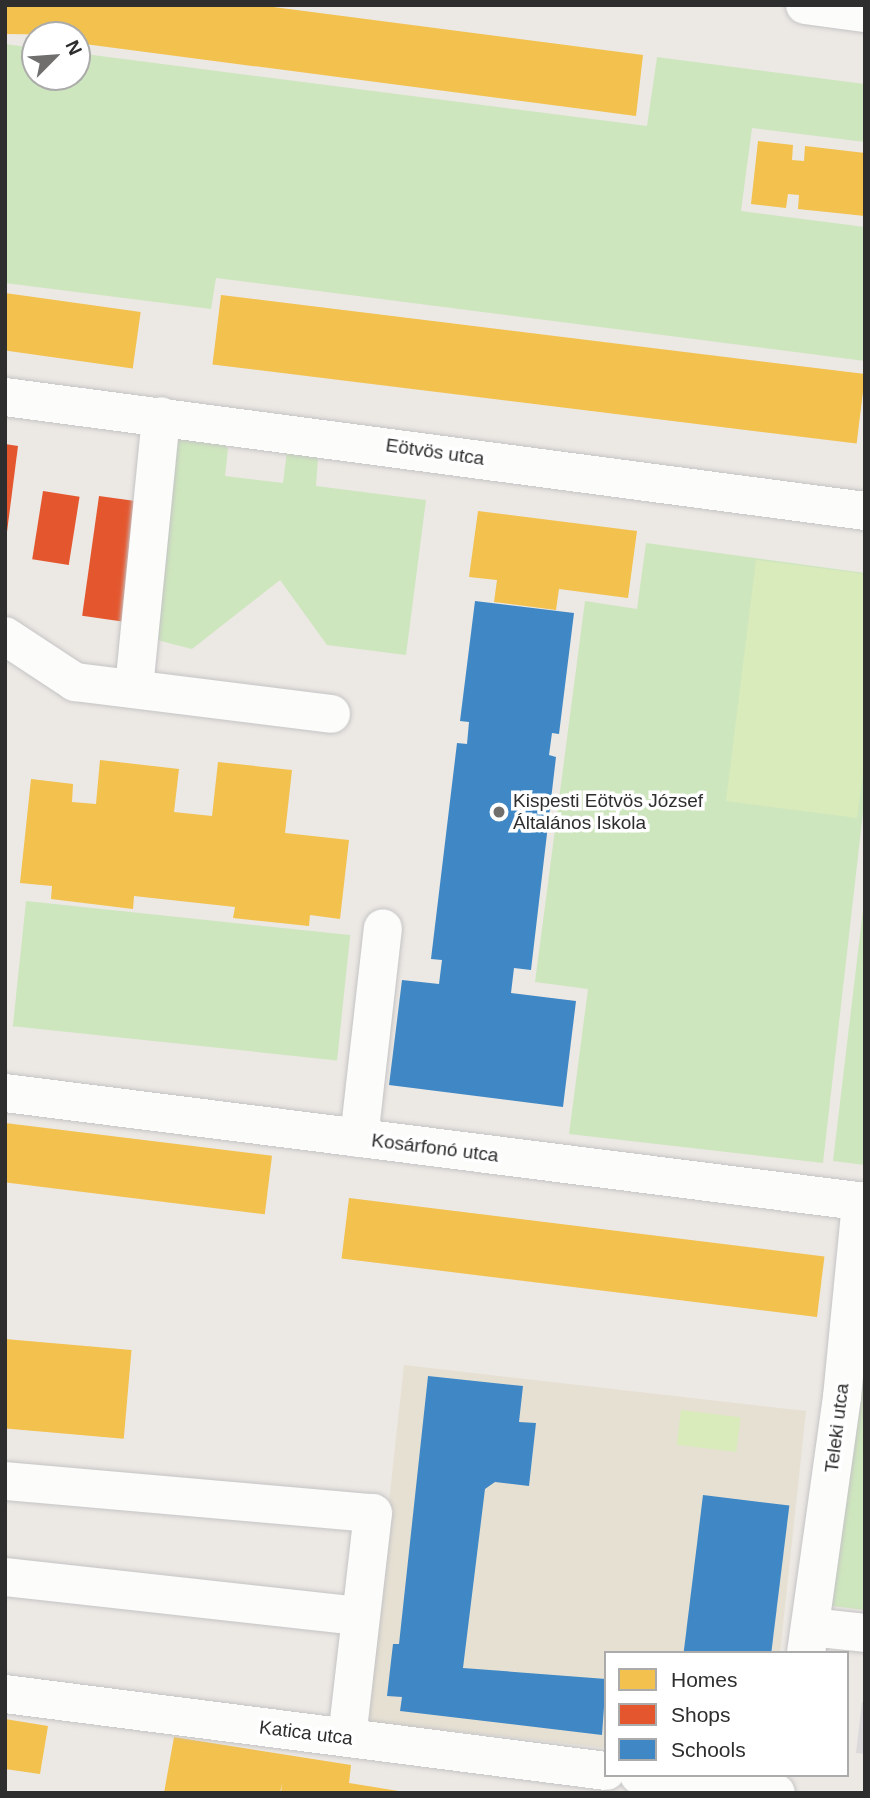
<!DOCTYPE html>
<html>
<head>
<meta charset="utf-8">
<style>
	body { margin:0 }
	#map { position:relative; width:870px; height:1798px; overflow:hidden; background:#ece8e4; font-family:Arial,sans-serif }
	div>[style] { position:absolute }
	.industrial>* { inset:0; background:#dcd9db }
	.education>* { inset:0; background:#e6e0d3 }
	.green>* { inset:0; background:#cee6be; transform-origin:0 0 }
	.pitch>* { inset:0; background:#d9eabb; transform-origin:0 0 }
	.homes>* { inset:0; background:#f2c14e; transform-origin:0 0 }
	.shops>* { inset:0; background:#e4572e; transform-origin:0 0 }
	.schools>* { inset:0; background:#3f88c5; transform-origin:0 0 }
	.roads { filter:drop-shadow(0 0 2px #c5c4c5) drop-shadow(0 0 2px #c5c4c5) }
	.minor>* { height:38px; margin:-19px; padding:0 19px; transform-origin:19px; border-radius:19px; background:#fcfcfb }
	.dots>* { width:19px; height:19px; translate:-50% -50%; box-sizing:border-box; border:4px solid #fff; border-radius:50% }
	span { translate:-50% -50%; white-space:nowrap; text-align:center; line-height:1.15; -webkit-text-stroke:7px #fff; paint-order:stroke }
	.street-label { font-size:19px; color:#2e2e2e }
	.poi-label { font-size:19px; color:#2e2e2e }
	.left { translate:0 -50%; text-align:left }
	.frame { position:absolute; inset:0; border:7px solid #2e2e2e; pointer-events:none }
	.legend { position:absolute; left:604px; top:1651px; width:245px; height:126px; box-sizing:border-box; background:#fff; border:2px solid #ababab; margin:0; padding:9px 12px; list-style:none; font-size:21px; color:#2e2e2e }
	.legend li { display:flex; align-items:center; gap:14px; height:35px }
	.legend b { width:35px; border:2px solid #ababab }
	.north { position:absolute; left:21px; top:21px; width:70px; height:70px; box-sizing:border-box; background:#fff; border:2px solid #ababab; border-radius:50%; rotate:65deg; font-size:19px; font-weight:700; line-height:28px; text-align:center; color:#2e2e2e }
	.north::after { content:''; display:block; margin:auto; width:24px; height:32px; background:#706f6e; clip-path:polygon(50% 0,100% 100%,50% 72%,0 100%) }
</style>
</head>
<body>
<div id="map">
	<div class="industrial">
		<div style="clip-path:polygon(862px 1702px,865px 1702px,865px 1754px,856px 1753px)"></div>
	</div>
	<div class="education">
		<div style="clip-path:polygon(404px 1365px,806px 1411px,780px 1653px,606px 1653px,606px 1748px,365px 1721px)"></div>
	</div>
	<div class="green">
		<div style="clip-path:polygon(5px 44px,35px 48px,35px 77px,77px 77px,77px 53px,647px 126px,657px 57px,865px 84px,865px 142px,752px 128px,741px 211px,865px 227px,865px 361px,216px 278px,211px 309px,5px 283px)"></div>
		<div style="clip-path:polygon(174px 432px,219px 438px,228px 449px,225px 476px,283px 483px,287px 451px,318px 458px,316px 486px,426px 500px,406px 655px,327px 645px,280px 580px,192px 649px,149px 638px)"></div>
		<div style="clip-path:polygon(646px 543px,865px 573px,865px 795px,823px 1163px,569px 1134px,588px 989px,535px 982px,585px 601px,637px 609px)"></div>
		<div style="clip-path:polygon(865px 893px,865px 1165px,833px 1161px)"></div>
		<div style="left:26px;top:901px;width:326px;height:126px;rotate:6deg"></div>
		<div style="clip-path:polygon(865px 1335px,865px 1610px,832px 1606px)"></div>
	</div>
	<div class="pitch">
		<div style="clip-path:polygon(756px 560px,865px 574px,865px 759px,857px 818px,726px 801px)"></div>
		<div style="left:681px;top:1410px;width:60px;height:35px;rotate:7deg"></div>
	</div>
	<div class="homes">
		<div style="clip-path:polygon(5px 5px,258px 5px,643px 55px,636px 116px,77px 43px,77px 35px,5px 34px)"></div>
		<div style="clip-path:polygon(758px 141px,793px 145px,792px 160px,804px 161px,805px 146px,865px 153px,865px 216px,798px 209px,799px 195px,788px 194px,786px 208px,751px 204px)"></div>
		<div style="left:5px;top:293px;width:137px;height:57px;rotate:8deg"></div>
		<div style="left:221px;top:295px;width:649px;height:70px;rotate:7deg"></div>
		<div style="clip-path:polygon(478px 511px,637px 531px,628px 598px,559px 589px,556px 610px,494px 602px,497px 580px,469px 577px)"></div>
		<div style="clip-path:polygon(100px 760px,179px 769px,174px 812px,212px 816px,218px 762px,292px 770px,285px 833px,349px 840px,340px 919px,310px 915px,309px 926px,233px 918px,235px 907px,134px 896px,133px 909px,51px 899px,52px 886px,20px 883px,31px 779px,73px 784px,72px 802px,96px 804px)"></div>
		<div style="left:5px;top:1123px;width:269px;height:59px;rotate:7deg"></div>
		<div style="left:349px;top:1198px;width:479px;height:61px;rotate:7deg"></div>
		<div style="left:5px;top:1339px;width:127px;height:89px;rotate:5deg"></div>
		<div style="clip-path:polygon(5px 1719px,48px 1726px,40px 1774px,5px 1769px)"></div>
		<div style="clip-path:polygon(174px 1737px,351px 1765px,349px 1783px,411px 1793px,281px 1793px,282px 1783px,280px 1793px,164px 1793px)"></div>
	</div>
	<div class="shops">
		<div style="clip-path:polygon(5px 444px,18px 446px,7px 532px,5px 532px)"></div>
		<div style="left:43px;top:491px;width:37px;height:69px;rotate:9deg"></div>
		<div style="left:99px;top:496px;width:42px;height:121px;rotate:8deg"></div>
	</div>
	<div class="schools">
		<div style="clip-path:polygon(475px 601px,574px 613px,559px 734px,552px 733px,549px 755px,556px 757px,531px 970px,514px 968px,511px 993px,576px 1001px,563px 1107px,389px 1085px,402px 980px,439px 984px,442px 960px,431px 959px,457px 743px,467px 744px,469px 722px,460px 721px)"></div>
		<div style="clip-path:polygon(428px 1376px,523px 1386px,519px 1422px,536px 1423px,529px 1486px,495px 1482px,485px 1489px,463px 1668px,606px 1679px,602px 1735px,400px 1711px,402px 1697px,387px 1696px,393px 1644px,399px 1644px)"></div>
		<div style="left:703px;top:1495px;width:87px;height:159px;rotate:7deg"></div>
	</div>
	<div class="roads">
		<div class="minor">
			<div style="left:805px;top:5px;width:61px;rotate:7.6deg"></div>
			<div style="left:5px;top:397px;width:868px;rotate:7.55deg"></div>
			<div style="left:5px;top:636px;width:84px;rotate:33.3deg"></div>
			<div style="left:75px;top:682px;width:258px;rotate:7.1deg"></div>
			<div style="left:134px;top:688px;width:273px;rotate:-84.3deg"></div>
			<div style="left:5px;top:1093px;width:867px;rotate:7.22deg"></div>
			<div style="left:359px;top:1138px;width:211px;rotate:-83.5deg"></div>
			<div style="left:5px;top:1481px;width:369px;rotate:5deg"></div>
			<div style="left:373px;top:1513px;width:226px;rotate:96.6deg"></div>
			<div style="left:5px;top:1577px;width:357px;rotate:6.3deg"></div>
			<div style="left:810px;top:1627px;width:55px;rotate:6.2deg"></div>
			<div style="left:806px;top:1653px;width:259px;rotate:-82deg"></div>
			<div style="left:842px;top:1397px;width:196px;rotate:-84.4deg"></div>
			<div style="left:5px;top:1694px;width:606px;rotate:7.3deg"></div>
			<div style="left:639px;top:1775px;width:138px;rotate:7.5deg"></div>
		</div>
	</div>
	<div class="dots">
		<div style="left:499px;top:812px;background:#706f6e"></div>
	</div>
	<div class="street-label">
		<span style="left:435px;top:452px;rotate:8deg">Eötvös utca</span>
		<span style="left:435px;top:1148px;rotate:7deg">Kosárfonó utca</span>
		<span style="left:837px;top:1428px;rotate:-83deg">Teleki utca</span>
		<span style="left:306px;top:1733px;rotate:7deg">Katica utca</span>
	</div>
	<div class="poi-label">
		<span class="left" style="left:513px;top:812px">Kispesti Eötvös József<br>Általános Iskola</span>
	</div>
	<div class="frame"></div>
	<ul class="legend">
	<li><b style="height:19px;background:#f2c14e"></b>Homes</li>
	<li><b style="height:19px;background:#e4572e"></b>Shops</li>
	<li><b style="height:19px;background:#3f88c5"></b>Schools</li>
	</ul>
	<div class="north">N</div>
</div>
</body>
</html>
